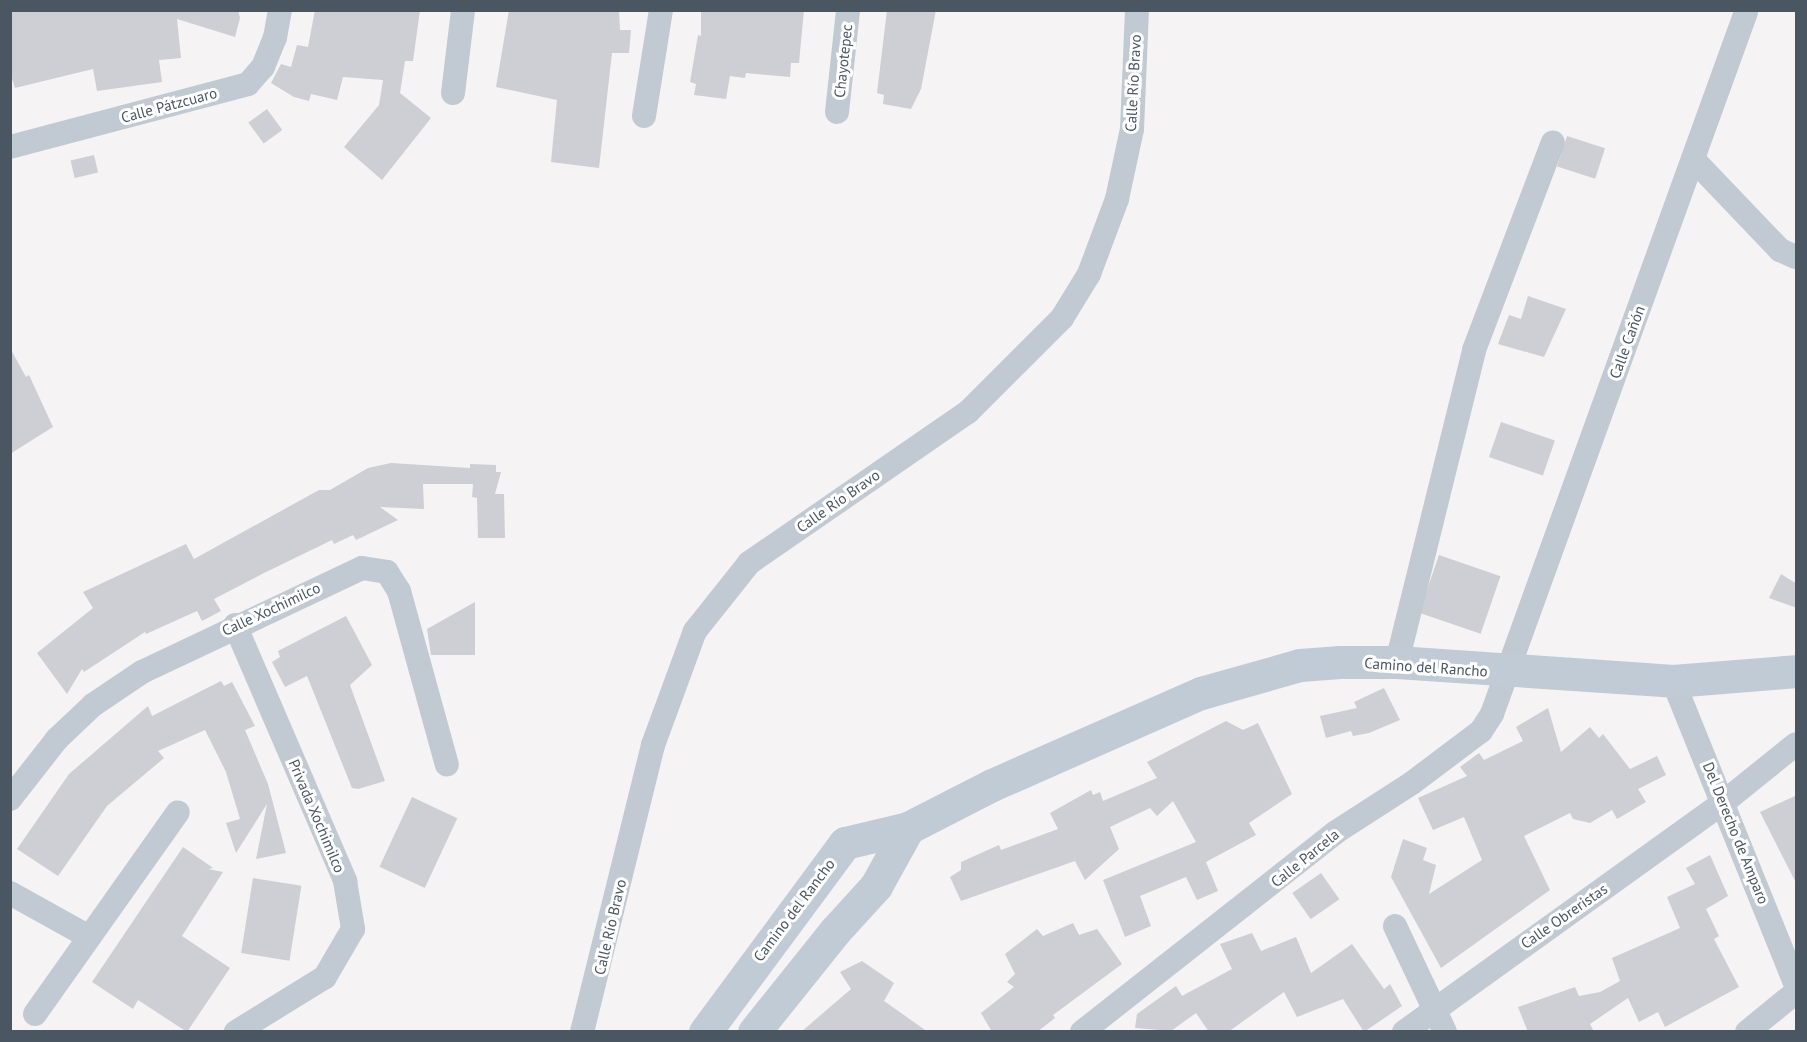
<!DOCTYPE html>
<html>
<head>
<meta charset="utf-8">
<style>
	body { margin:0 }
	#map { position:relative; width:1807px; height:1042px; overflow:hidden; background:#f5f3f3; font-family:"PT Sans",sans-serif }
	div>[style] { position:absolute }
	.building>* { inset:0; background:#cdcfd5; transform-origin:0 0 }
	.minor>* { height:24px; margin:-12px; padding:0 12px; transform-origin:12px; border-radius:12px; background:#c1cad2 }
	.secondary>* { height:33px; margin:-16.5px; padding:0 16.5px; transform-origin:16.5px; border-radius:16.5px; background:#c1cbd6 }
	span { translate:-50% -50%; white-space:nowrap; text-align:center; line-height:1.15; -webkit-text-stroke:6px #fff; paint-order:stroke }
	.street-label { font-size:15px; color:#4a5661 }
	.frame { position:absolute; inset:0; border:12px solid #4a5661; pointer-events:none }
</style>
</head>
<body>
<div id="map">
	<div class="building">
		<div style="clip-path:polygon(10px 10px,238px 10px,240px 18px,235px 37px,177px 19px,181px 58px,159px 60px,162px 82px,97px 91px,93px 69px,15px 88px,10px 72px)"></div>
		<div style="clip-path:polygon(315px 10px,420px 10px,413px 61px,405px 61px,400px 93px,431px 118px,382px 180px,344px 147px,379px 105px,383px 80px,343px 77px,337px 100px,311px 94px,309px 101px,294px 97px,271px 83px,281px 64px,291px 67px,297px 45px,308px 47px)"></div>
		<div style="clip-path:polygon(509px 10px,619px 10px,620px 30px,631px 30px,629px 53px,612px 53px,599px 168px,551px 162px,557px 100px,496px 87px)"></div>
		<div style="clip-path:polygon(701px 10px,804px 10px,799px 63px,791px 63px,790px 77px,746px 73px,745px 78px,730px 76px,726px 99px,694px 95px,696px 84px,690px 82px,698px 35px,701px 36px)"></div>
		<div style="clip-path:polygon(887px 10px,936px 10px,921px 89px,911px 109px,883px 104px,884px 95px,877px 93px)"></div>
		<div style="left:267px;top:109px;width:26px;height:23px;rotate:54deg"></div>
		<div style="left:1567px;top:136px;width:40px;height:32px;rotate:18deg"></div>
		<div style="left:94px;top:155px;width:18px;height:24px;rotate:77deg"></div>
		<div style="clip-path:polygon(1528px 296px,1566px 309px,1544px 357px,1498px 344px,1509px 315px,1521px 319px)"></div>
		<div style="clip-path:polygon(10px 348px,26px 377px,29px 375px,53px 427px,10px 454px)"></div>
		<div style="left:1501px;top:422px;width:57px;height:37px;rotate:19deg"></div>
		<div style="clip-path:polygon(391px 463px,470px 468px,470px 464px,496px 465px,496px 472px,501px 472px,495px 494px,504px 494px,505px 538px,478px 538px,477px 498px,472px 497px,473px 484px,423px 484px,424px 509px,380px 507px,398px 520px,356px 540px,353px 535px,334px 544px,332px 540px,262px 574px,214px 599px,221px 611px,202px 621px,197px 611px,146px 634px,145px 632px,84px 672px,82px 669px,67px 694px,37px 653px,93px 608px,83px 592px,186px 544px,194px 559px,319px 490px,330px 490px,368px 468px)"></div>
		<div style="left:1439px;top:555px;width:65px;height:61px;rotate:19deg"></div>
		<div style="clip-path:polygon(1781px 574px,1797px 584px,1797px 608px,1769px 598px)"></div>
		<div style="clip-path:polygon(475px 602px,475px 655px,431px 655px,427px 629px)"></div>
		<div style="clip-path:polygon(346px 616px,372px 665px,350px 685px,385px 781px,358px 789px,352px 788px,307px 676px,285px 687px,272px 662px,280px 657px,278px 651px)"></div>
		<div style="clip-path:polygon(221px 681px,224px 686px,232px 682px,255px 726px,245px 730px,268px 784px,286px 853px,256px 859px,267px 804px,236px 853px,226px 823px,240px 819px,226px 772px,205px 730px,158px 751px,164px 758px,107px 806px,58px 876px,17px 849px,69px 774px,148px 706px,152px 716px)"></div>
		<div style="clip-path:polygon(1384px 688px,1400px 720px,1369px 733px,1353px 736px,1351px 731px,1326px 738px,1320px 716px,1357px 708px,1354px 702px)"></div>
		<div style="clip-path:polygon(1548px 708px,1561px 752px,1590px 727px,1599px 738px,1603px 734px,1630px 769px,1657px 756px,1666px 775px,1638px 789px,1646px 802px,1617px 819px,1612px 810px,1590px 823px,1573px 819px,1570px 813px,1524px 836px,1550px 890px,1441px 968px,1391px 877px,1403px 839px,1427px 848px,1423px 860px,1436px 865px,1429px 894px,1482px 860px,1464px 817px,1433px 830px,1418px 798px,1467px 776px,1460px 767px,1479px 753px,1484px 760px,1523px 741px,1516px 727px)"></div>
		<div style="clip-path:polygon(1226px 721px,1243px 730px,1258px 723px,1292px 794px,1249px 823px,1256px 835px,1206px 862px,1218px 891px,1197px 900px,1186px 877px,1140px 896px,1151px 926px,1125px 937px,1103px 880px,1196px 842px,1173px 801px,1157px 816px,1150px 808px,1110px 827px,1119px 849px,1085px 880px,1075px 861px,961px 901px,950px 877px,961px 870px,961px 862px,999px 845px,1001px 850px,1058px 829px,1050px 813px,1091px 790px,1093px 795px,1100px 792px,1103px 801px,1157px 778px,1147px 762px)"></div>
		<div style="clip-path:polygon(1797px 795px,1797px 885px,1760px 812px)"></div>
		<div style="left:412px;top:797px;width:50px;height:77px;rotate:25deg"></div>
		<div style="clip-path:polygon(183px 847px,213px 868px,208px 869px,223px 872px,182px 936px,230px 968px,187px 1032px,138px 1000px,133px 1009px,92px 982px)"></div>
		<div style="clip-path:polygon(1710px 855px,1728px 896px,1706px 909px,1719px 936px,1714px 939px,1739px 987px,1665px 1027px,1658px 1012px,1639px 1022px,1628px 998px,1590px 1024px,1594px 1032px,1528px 1032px,1518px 1007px,1575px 987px,1579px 996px,1600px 992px,1620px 981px,1612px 958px,1680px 928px,1667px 897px,1695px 884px,1686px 868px)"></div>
		<div style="left:1321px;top:873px;width:32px;height:35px;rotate:55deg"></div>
		<div style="left:253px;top:878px;width:49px;height:76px;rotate:9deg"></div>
		<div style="clip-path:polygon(1073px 923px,1079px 935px,1097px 929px,1122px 964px,1053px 1015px,1055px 1018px,1037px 1032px,992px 1032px,981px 1013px,1014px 987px,1007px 982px,1015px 974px,1005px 954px,1037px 929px,1043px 936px)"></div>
		<div style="clip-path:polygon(1252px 933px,1261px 951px,1296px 937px,1311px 973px,1352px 944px,1384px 989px,1390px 984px,1402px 1006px,1364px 1032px,1343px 999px,1297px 1017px,1284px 992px,1228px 1032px,1209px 1032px,1196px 1013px,1171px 1031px,1135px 1028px,1137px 1014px,1176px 986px,1182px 996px,1232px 969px,1220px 944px)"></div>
		<div style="clip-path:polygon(862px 961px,894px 983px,884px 1001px,928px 1032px,801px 1032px,851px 989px,840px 972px)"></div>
	</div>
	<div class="minor">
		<div style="left:453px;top:93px;width:84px;rotate:-83.1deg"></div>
		<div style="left:837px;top:112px;width:103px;rotate:-83.8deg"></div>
		<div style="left:644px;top:116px;width:107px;rotate:-80.9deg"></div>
		<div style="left:10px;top:147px;width:246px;rotate:-14.8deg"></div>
		<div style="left:248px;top:84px;width:23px;rotate:-49deg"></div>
		<div style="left:263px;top:67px;width:31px;rotate:-68deg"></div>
		<div style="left:275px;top:38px;width:28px;rotate:-80deg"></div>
		<div style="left:1693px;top:159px;width:126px;rotate:46.3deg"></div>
		<div style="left:1780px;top:250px;width:17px;rotate:24deg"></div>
		<div style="left:235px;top:625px;width:279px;rotate:66.7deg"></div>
		<div style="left:345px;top:881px;width:49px;rotate:80.5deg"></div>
		<div style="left:353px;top:929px;width:56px;rotate:120.3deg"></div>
		<div style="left:325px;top:977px;width:105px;rotate:148.3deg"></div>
		<div style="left:1397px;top:662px;width:321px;rotate:-76.1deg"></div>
		<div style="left:1474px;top:350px;width:222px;rotate:-69.2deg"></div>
		<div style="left:1673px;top:681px;width:328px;rotate:68deg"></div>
		<div style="left:10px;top:799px;width:76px;rotate:-51.9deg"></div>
		<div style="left:57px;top:739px;width:50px;rotate:-43.4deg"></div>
		<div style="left:93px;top:705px;width:59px;rotate:-34deg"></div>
		<div style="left:142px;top:672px;width:243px;rotate:-25.3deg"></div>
		<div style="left:362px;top:568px;width:25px;rotate:9deg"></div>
		<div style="left:387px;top:572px;width:22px;rotate:58deg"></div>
		<div style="left:399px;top:591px;width:180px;rotate:74.6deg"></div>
		<div style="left:10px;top:893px;width:90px;rotate:29.1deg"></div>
		<div style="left:1395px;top:926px;width:117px;rotate:64.7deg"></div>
		<div style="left:35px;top:1014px;width:247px;rotate:-54.7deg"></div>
		<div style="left:582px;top:1032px;width:296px;rotate:-76.1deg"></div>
		<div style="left:653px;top:745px;width:121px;rotate:-69.8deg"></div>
		<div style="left:695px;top:631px;width:87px;rotate:-51.5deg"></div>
		<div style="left:749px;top:563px;width:266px;rotate:-34.6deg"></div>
		<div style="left:968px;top:412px;width:133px;rotate:-45deg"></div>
		<div style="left:1062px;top:318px;width:52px;rotate:-58.5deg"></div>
		<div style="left:1089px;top:274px;width:80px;rotate:-69.5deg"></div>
		<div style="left:1117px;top:199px;width:72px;rotate:-77.9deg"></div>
		<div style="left:1132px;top:129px;width:119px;rotate:-87.6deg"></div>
		<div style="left:1082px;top:1032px;width:323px;rotate:-38.2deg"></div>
		<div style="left:1336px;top:832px;width:90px;rotate:-32.8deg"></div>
		<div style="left:1412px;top:783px;width:86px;rotate:-37deg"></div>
		<div style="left:1481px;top:731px;width:20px;rotate:-57deg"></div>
		<div style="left:1492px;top:714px;width:747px;rotate:-70.11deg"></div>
		<div style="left:1404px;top:1032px;width:394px;rotate:-35.7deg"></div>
		<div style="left:1724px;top:802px;width:92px;rotate:-38.9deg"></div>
		<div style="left:1747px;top:1032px;width:63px;rotate:-39.2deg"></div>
	</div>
	<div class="secondary">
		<div style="left:705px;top:1032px;width:235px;rotate:-53.5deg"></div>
		<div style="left:845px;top:843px;width:65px;rotate:-13.4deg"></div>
		<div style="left:908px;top:828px;width:94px;rotate:-27.1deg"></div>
		<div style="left:992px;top:785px;width:228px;rotate:-23.8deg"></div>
		<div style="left:1201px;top:693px;width:103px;rotate:-15.8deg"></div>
		<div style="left:1300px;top:665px;width:40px;rotate:-4.3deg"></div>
		<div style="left:1340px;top:662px;width:57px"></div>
		<div style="left:1397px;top:662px;width:277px;rotate:3.9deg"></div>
		<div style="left:1673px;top:681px;width:123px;rotate:-4.6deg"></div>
		<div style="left:754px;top:1032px;width:129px;rotate:-51.3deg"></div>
		<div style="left:835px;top:931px;width:61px;rotate:-47.7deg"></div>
		<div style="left:876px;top:886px;width:66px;rotate:-61.1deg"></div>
	</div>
	<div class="street-label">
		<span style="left:843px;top:61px;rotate:-84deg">Chayotepec</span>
		<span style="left:1133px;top:83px;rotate:-87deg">Calle Río Bravo</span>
		<span style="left:169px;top:105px;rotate:-15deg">Calle Pátzcuaro</span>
		<span style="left:1627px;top:342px;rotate:-70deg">Calle Cañón</span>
		<span style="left:838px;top:501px;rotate:-35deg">Calle Río Bravo</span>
		<span style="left:271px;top:609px;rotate:-25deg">Calle Xochimilco</span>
		<span style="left:1426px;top:667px;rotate:4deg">Camino del Rancho</span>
		<span style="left:317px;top:816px;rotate:67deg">Privada Xochimilco</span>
		<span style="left:1736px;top:833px;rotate:68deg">Del Derecho de Amparo</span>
		<span style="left:1305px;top:858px;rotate:-39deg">Calle Parcela</span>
		<span style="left:794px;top:910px;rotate:-53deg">Camino del Rancho</span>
		<span style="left:1564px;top:916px;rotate:-35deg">Calle Obreristas</span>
		<span style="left:610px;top:927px;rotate:-77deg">Calle Río Bravo</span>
	</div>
	<div class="frame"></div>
</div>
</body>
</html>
